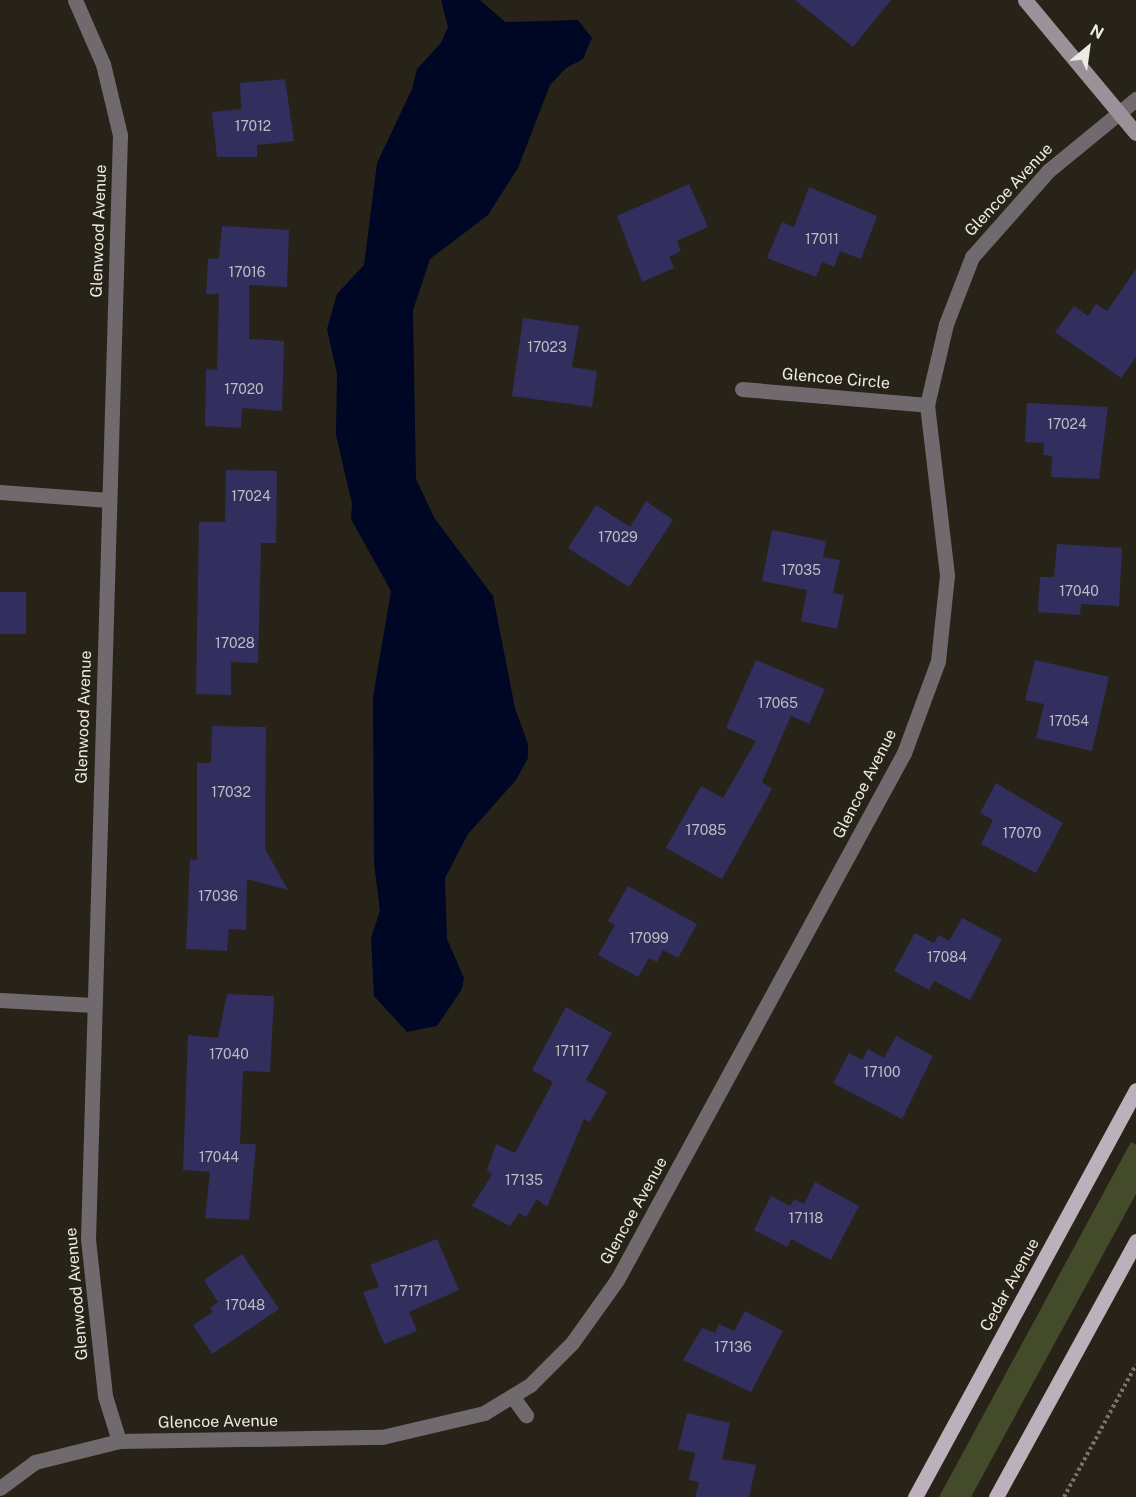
<!DOCTYPE html>
<html>
<head>
<meta charset="utf-8">
<style>
	body { margin:0 }
	#map { position:relative; width:1136px; height:1497px; overflow:hidden; background:#282318; font-family:"Public Sans",sans-serif }
	div>[style] { position:absolute }
	.green>* { inset:0; background:#434b2a }
	.water>* { inset:0; background:#000724 }
	.building>* { inset:0; background:#322e5e; transform-origin:0 0 }
	.path>* { height:4px; margin-top:-2px; transform-origin:0; background:repeating-linear-gradient(90deg,#78746a 0 3px,transparent 0 6px) }
	.street>* { height:15px; margin:-7.5px; padding:0 7.5px; transform-origin:7.5px; border-radius:7.5px; background:#706a6e }
	.secondary>* { height:15px; margin:-7.5px; padding:0 7.5px; transform-origin:7.5px; border-radius:7.5px; background:#9b9299 }
	.primary>* { height:15px; margin:-7.5px; padding:0 7.5px; transform-origin:7.5px; border-radius:7.5px; background:#bcb1ba }
	span { translate:-50% -50%; white-space:nowrap; text-align:center; line-height:1.15; -webkit-text-stroke:5px #282318; paint-order:stroke }
	.number-label { font-size:14px; color:#bebbc1 }
	.number-label span { -webkit-text-stroke-width:0 }
	.street-label { font-size:16px; color:#edeae2 }
	.north { position:absolute; left:1058px; top:18px; width:60px; height:60px; -webkit-text-stroke:4px #282318; paint-order:stroke; rotate:29deg; font-size:16px; font-weight:700; line-height:24px; text-align:center; color:#edeae2 }
	.north::after { content:''; display:block; margin:auto; width:21px; height:27px; background:#edeae2; clip-path:polygon(50% 0,100% 100%,50% 72%,0 100%) }
</style>
</head>
<body>
<div id="map">
	<div class="green">
		<div style="clip-path:polygon(1131px 1142px,1136px 1145px,1136px 1194px,971px 1497px,939px 1497px)"></div>
	</div>
	<div class="water">
		<div style="clip-path:polygon(441px 0,480px 0,505px 22px,578px 20px,592px 38px,583px 59px,566px 68px,550px 85px,518px 168px,488px 215px,430px 259px,413px 310px,416px 479px,435px 519px,493px 596px,515px 708px,528px 744px,528px 758px,516px 780px,468px 834px,445px 878px,447px 939px,464px 978px,462px 989px,437px 1026px,407px 1032px,374px 996px,371px 938px,380px 911px,374px 863px,373px 697px,391px 591px,351px 519px,352px 504px,336px 435px,337px 374px,327px 329px,337px 294px,364px 265px,377px 163px,412px 89px,417px 69px,441px 43px,448px 27px)"></div>
	</div>
	<div class="building">
		<div style="clip-path:polygon(795px 0,891px 0,853px 47px)"></div>
		<div style="clip-path:polygon(285px 79px,294px 141px,257px 145px,257px 157px,217px 157px,212px 112px,241px 109px,240px 83px)"></div>
		<div style="clip-path:polygon(689px 184px,708px 227px,677px 241px,681px 251px,669px 257px,674px 268px,642px 282px,617px 216px)"></div>
		<div style="clip-path:polygon(809px 187px,877px 216px,861px 259px,840px 251px,834px 267px,822px 262px,816px 277px,767px 258px,782px 222px,794px 227px)"></div>
		<div style="clip-path:polygon(222px 226px,289px 230px,287px 287px,249px 285px,249px 339px,284px 341px,282px 411px,242px 408px,241px 428px,205px 426px,206px 369px,217px 370px,219px 294px,206px 294px,208px 259px,219px 258px)"></div>
		<div style="clip-path:polygon(1136px 269px,1136px 357px,1121px 378px,1055px 332px,1074px 306px,1088px 316px,1096px 304px,1107px 311px)"></div>
		<div style="clip-path:polygon(523px 318px,579px 326px,572px 367px,597px 371px,592px 407px,512px 396px)"></div>
		<div style="clip-path:polygon(1027px 403px,1108px 407px,1099px 479px,1051px 477px,1052px 456px,1043px 455px,1044px 443px,1025px 442px)"></div>
		<div style="clip-path:polygon(226px 470px,277px 471px,276px 543px,261px 543px,258px 663px,231px 662px,231px 695px,196px 694px,199px 522px,225px 522px)"></div>
		<div style="clip-path:polygon(646px 501px,673px 520px,629px 587px,568px 548px,596px 505px,630px 527px)"></div>
		<div style="clip-path:polygon(772px 530px,826px 541px,823px 557px,840px 560px,833px 593px,844px 595px,837px 629px,801px 621px,807px 590px,762px 581px)"></div>
		<div style="clip-path:polygon(1057px 544px,1122px 548px,1119px 606px,1081px 604px,1080px 615px,1038px 612px,1040px 577px,1054px 577px)"></div>
		<div style="left:0;top:592px;width:26px;height:42px"></div>
		<div style="clip-path:polygon(756px 660px,825px 689px,809px 724px,791px 716px,762px 782px,772px 789px,722px 879px,666px 848px,701px 786px,723px 798px,756px 741px,726px 728px)"></div>
		<div style="clip-path:polygon(1035px 660px,1109px 677px,1092px 751px,1036px 738px,1044px 704px,1025px 700px)"></div>
		<div style="clip-path:polygon(212px 726px,266px 727px,265px 849px,288px 890px,247px 879px,246px 930px,229px 929px,227px 951px,186px 949px,190px 859px,197px 860px,197px 763px,211px 763px)"></div>
		<div style="clip-path:polygon(996px 783px,1063px 823px,1036px 873px,981px 844px,993px 820px,980px 813px)"></div>
		<div style="clip-path:polygon(628px 886px,697px 924px,678px 958px,663px 950px,657px 962px,649px 958px,638px 977px,598px 955px,615px 925px,608px 921px)"></div>
		<div style="clip-path:polygon(962px 918px,1002px 939px,970px 1000px,934px 981px,929px 990px,894px 971px,915px 933px,934px 943px,939px 935px,949px 941px)"></div>
		<div style="clip-path:polygon(227px 994px,274px 996px,270px 1072px,243px 1071px,240px 1144px,256px 1144px,249px 1220px,205px 1218px,210px 1172px,183px 1170px,188px 1035px,218px 1038px)"></div>
		<div style="clip-path:polygon(566px 1007px,612px 1033px,586px 1080px,607px 1092px,590px 1122px,584px 1119px,547px 1207px,537px 1199px,526px 1217px,519px 1213px,510px 1226px,472px 1206px,492px 1175px,487px 1170px,496px 1144px,515px 1153px,553px 1082px,532px 1070px)"></div>
		<div style="clip-path:polygon(896px 1036px,933px 1056px,902px 1119px,833px 1083px,849px 1053px,862px 1060px,868px 1049px,884px 1058px)"></div>
		<div style="clip-path:polygon(815px 1182px,859px 1206px,831px 1260px,791px 1239px,787px 1247px,754px 1230px,771px 1196px,790px 1206px,794px 1199px,804px 1204px)"></div>
		<div style="clip-path:polygon(437px 1239px,459px 1290px,409px 1312px,417px 1331px,384px 1344px,363px 1292px,379px 1287px,370px 1265px)"></div>
		<div style="clip-path:polygon(242px 1254px,279px 1309px,212px 1354px,193px 1325px,213px 1312px,210px 1308px,218px 1302px,204px 1280px)"></div>
		<div style="clip-path:polygon(745px 1311px,783px 1331px,751px 1392px,683px 1360px,702px 1328px,715px 1333px,719px 1324px,734px 1331px)"></div>
		<div style="clip-path:polygon(687px 1413px,730px 1423px,722px 1459px,756px 1465px,749px 1497px,695px 1497px,699px 1482px,689px 1480px,695px 1453px,678px 1449px)"></div>
	</div>
	<div class="path">
		<div style="left:1064px;top:1497px;width:150px;rotate:-61.4deg"></div>
	</div>
	<div class="street">
		<div style="left:75px;top:0;width:70px;rotate:66.4deg"></div>
		<div style="left:103px;top:64px;width:73px;rotate:76.5deg"></div>
		<div style="left:120px;top:135px;width:1104px;rotate:91.66deg"></div>
		<div style="left:88px;top:1239px;width:158px;rotate:83.8deg"></div>
		<div style="left:105px;top:1396px;width:47px;rotate:72.7deg"></div>
		<div style="left:742px;top:389px;width:186px;rotate:4.9deg"></div>
		<div style="left:0;top:492px;width:109px;rotate:4.2deg"></div>
		<div style="left:0;top:1000px;width:93px;rotate:3.1deg"></div>
		<div style="left:512px;top:1396px;width:24px;rotate:54deg"></div>
		<div style="left:0;top:1488px;width:44px;rotate:-36.6deg"></div>
		<div style="left:35px;top:1462px;width:87px;rotate:-14deg"></div>
		<div style="left:119px;top:1441px;width:263px;rotate:-0.9deg"></div>
		<div style="left:382px;top:1437px;width:105px;rotate:-13.2deg"></div>
		<div style="left:484px;top:1413px;width:54px;rotate:-31.3deg"></div>
		<div style="left:530px;top:1385px;width:59px;rotate:-45deg"></div>
		<div style="left:572px;top:1343px;width:77px;rotate:-54.5deg"></div>
		<div style="left:617px;top:1280px;width:600px;rotate:-61.43deg"></div>
		<div style="left:904px;top:753px;width:98px;rotate:-69.7deg"></div>
		<div style="left:938px;top:661px;width:86px;rotate:-84deg"></div>
		<div style="left:947px;top:575px;width:171px;rotate:-96.7deg"></div>
		<div style="left:927px;top:405px;width:83px;rotate:-76.8deg"></div>
		<div style="left:946px;top:324px;width:72px;rotate:-68.8deg"></div>
		<div style="left:972px;top:257px;width:115px;rotate:-48.5deg"></div>
		<div style="left:1048px;top:171px;width:114px;rotate:-39.3deg"></div>
	</div>
	<div class="secondary">
		<div style="left:1025px;top:0;width:173px;rotate:50.2deg"></div>
	</div>
	<div class="primary">
		<div style="left:915px;top:1497px;width:463px;rotate:-61.5deg"></div>
		<div style="left:996px;top:1497px;width:292px;rotate:-61.3deg"></div>
	</div>
	<div class="number-label">
		<span style="left:253px;top:126px">17012</span>
		<span style="left:822px;top:239px">17011</span>
		<span style="left:247px;top:272px">17016</span>
		<span style="left:547px;top:347px">17023</span>
		<span style="left:244px;top:389px">17020</span>
		<span style="left:1067px;top:424px">17024</span>
		<span style="left:251px;top:496px">17024</span>
		<span style="left:618px;top:537px">17029</span>
		<span style="left:801px;top:570px">17035</span>
		<span style="left:1079px;top:591px">17040</span>
		<span style="left:235px;top:643px">17028</span>
		<span style="left:778px;top:703px">17065</span>
		<span style="left:1069px;top:721px">17054</span>
		<span style="left:231px;top:792px">17032</span>
		<span style="left:706px;top:830px">17085</span>
		<span style="left:1022px;top:833px">17070</span>
		<span style="left:218px;top:896px">17036</span>
		<span style="left:649px;top:938px">17099</span>
		<span style="left:947px;top:957px">17084</span>
		<span style="left:572px;top:1051px">17117</span>
		<span style="left:229px;top:1054px">17040</span>
		<span style="left:882px;top:1072px">17100</span>
		<span style="left:219px;top:1157px">17044</span>
		<span style="left:524px;top:1180px">17135</span>
		<span style="left:806px;top:1218px">17118</span>
		<span style="left:411px;top:1291px">17171</span>
		<span style="left:245px;top:1305px">17048</span>
		<span style="left:733px;top:1347px">17136</span>
	</div>
	<div class="street-label">
		<span style="left:1009px;top:190px;rotate:-47deg">Glencoe Avenue</span>
		<span style="left:99px;top:231px;rotate:-88deg">Glenwood Avenue</span>
		<span style="left:836px;top:379px;rotate:5deg">Glencoe Circle</span>
		<span style="left:84px;top:717px;rotate:-88deg">Glenwood Avenue</span>
		<span style="left:865px;top:784px;rotate:-63deg">Glencoe Avenue</span>
		<span style="left:634px;top:1211px;rotate:-61deg">Glencoe Avenue</span>
		<span style="left:1010px;top:1285px;rotate:-61deg">Cedar Avenue</span>
		<span style="left:77px;top:1294px;rotate:-95deg">Glenwood Avenue</span>
		<span style="left:218px;top:1422px;rotate:-1deg">Glencoe Avenue</span>
	</div>
	<div class="north">N</div>
</div>
</body>
</html>
